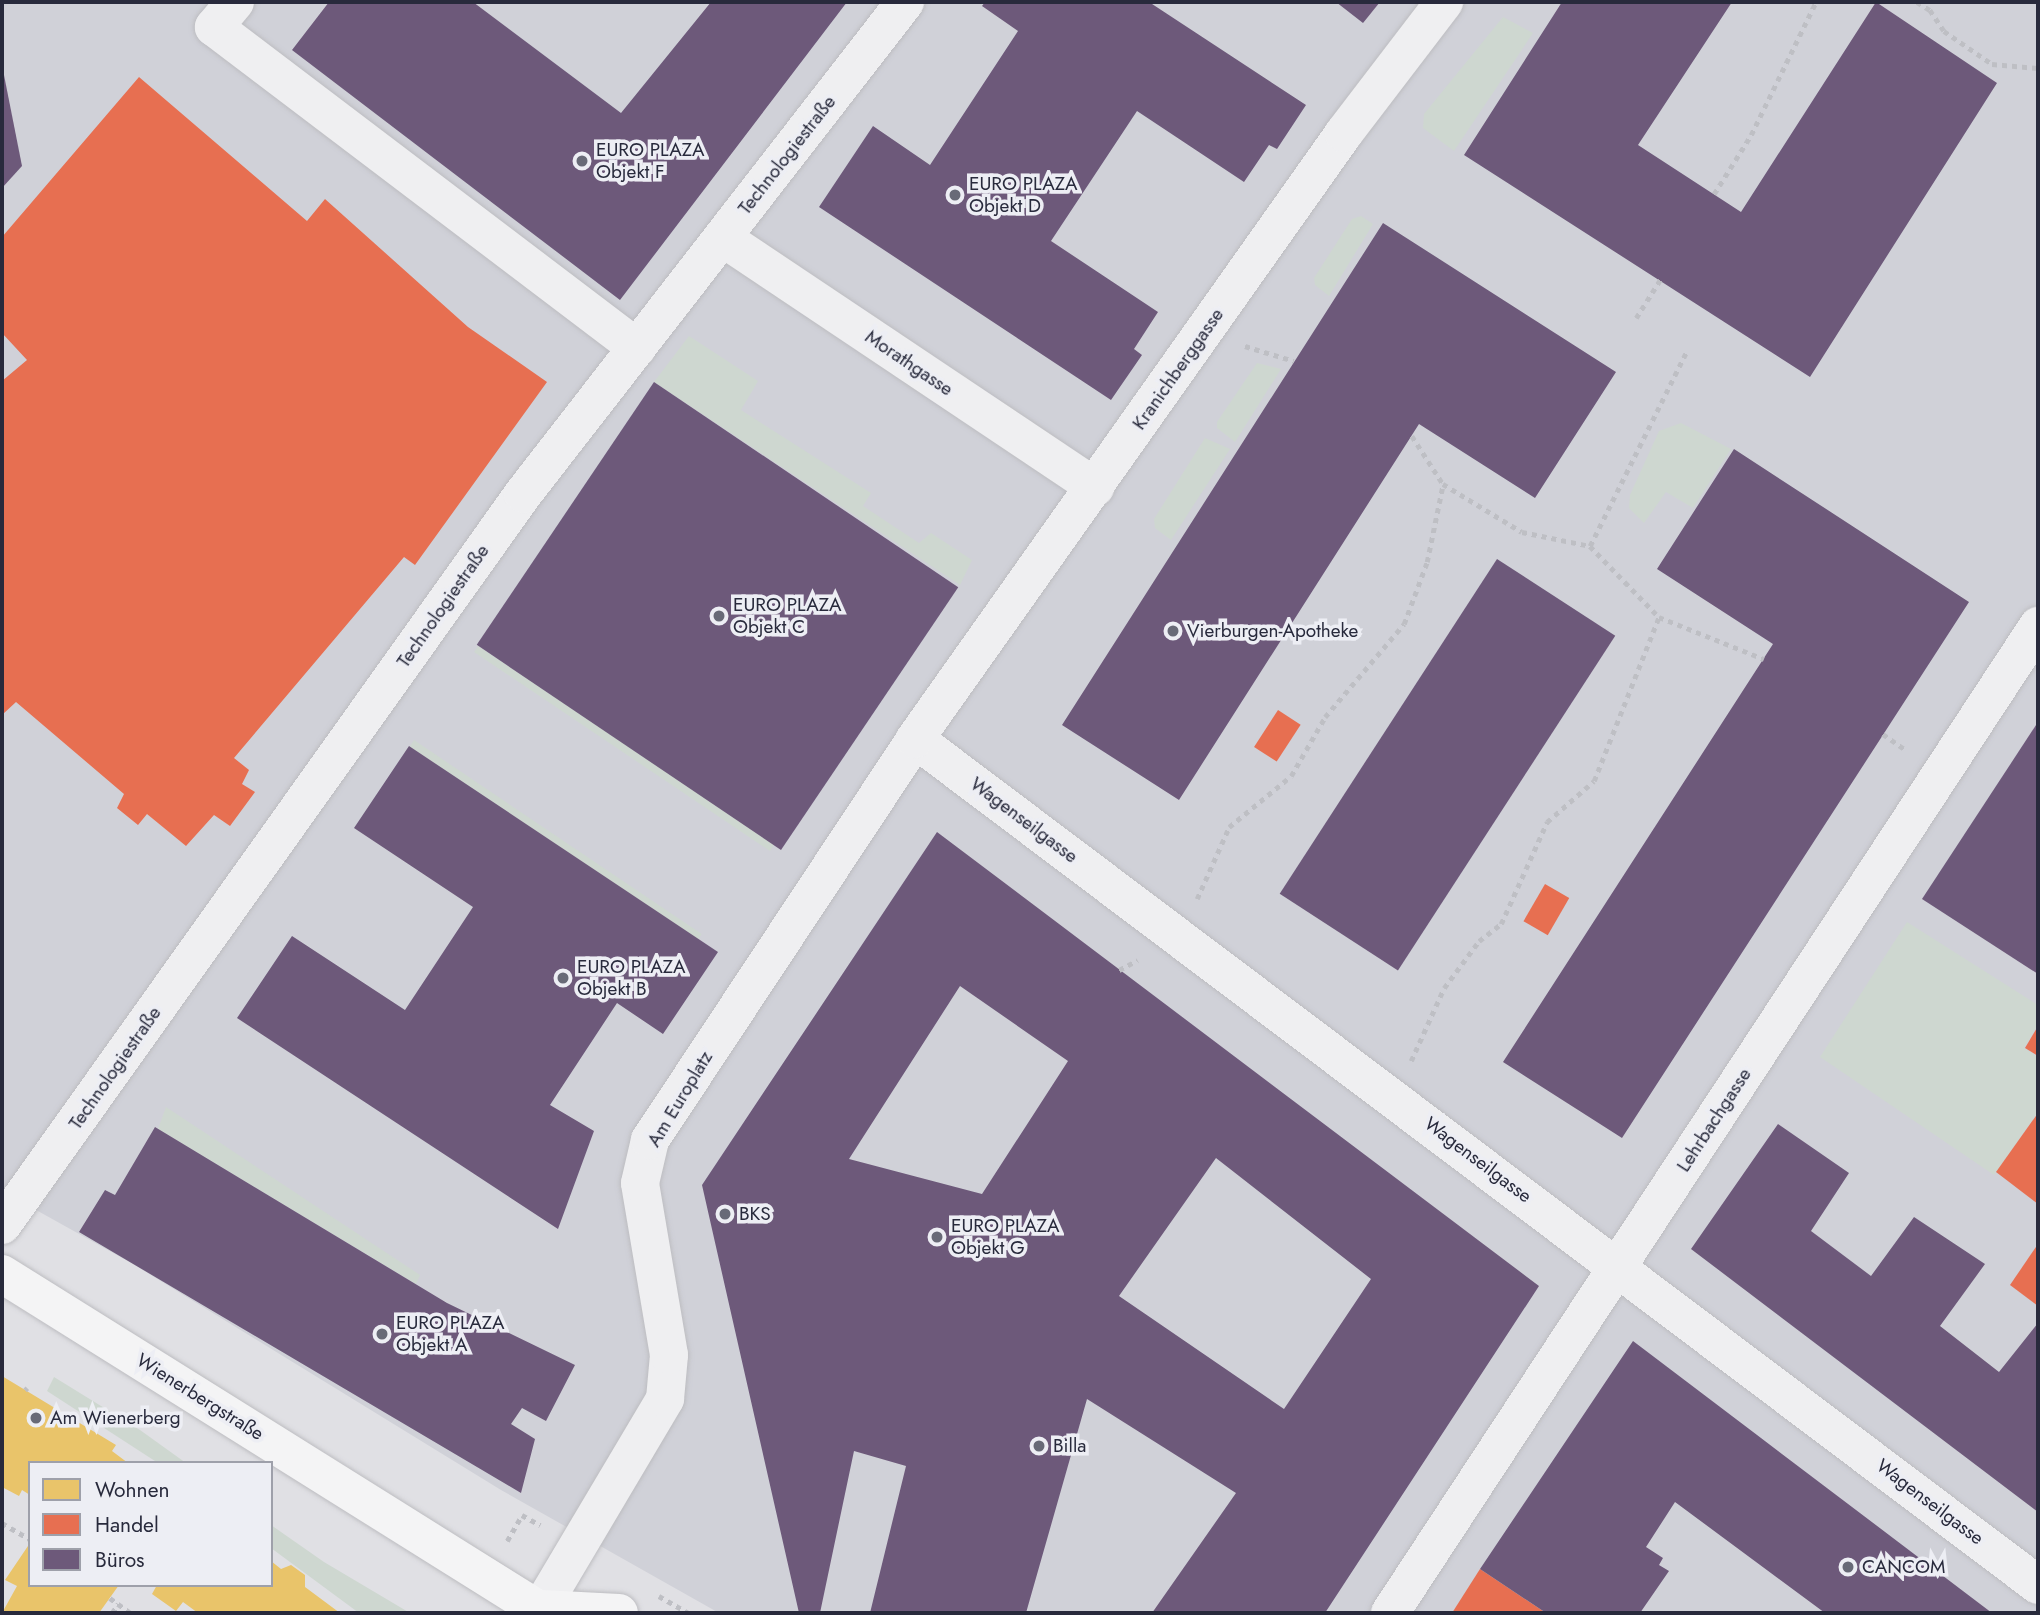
<!DOCTYPE html>
<html>
<head>
<meta charset="utf-8">
<style>
	body { margin:0 }
	#map { position:relative; width:2040px; height:1615px; overflow:hidden; background:#e0e0e4; font-family:Jost,sans-serif }
	div>[style] { position:absolute }
	.built>* { inset:0; background:#d0d1d8 }
	.green>* { inset:0; background:#ced7d0; transform-origin:0 0 }
	.homes>* { inset:0; background:#e9c46a }
	.shops>* { inset:0; background:#e76f51; transform-origin:0 0 }
	.offices>* { inset:0; background:#6d597a; transform-origin:0 0 }
	.path>* { height:4.5px; margin-top:-2.25px; transform-origin:0; background:repeating-linear-gradient(90deg,#bebfc4 0 5px,transparent 0 10px) }
	.roads { filter:drop-shadow(0 0 2px #bdbdc1) drop-shadow(0 0 2px #bdbdc1) }
	.minor>* { height:38px; margin:-19px; padding:0 19px; transform-origin:19px; border-radius:19px; background:#efeff1 }
	.major>* { height:38px; margin:-19px; padding:0 19px; transform-origin:19px; border-radius:19px; background:#f4f4f5 }
	.dots>* { width:19px; height:19px; translate:-50% -50%; box-sizing:border-box; border:4px solid #edeef4; border-radius:50% }
	span { translate:-50% -50%; white-space:nowrap; text-align:center; line-height:1.15; -webkit-text-stroke:7px #edeef4; paint-order:stroke }
	.poi-label { font-size:19px; color:#282a3c }
	.left { translate:0 -50%; text-align:left }
	.street-label { font-size:19px; color:#282a3c }
	.frame { position:absolute; inset:0; border:4px solid #282a3c; pointer-events:none }
	.legend { position:absolute; left:28px; top:1461px; width:245px; height:126px; box-sizing:border-box; background:#edeef4; border:2px solid #9ea0aa; margin:0; padding:9px 12px; list-style:none; font-size:21px; color:#282a3c }
	.legend li { display:flex; align-items:center; gap:14px; height:35px }
	.legend b { width:35px; border:2px solid #9ea0aa }
</style>
</head>
<body>
<div id="map">
	<div class="built">
		<div style="clip-path:polygon(2px 2px,2038px 2px,2038px 1613px,719px 1613px,501px 1490px,133px 1264px,2px 1191px)"></div>
	</div>
	<div class="green">
		<div style="clip-path:polygon(1503px 17px,1533px 33px,1454px 151px,1423px 128px,1424px 114px)"></div>
		<div style="clip-path:polygon(1361px 216px,1373px 224px,1329px 296px,1315px 285px,1314px 278px,1352px 219px)"></div>
		<div style="clip-path:polygon(689px 336px,758px 381px,741px 410px,871px 493px,863px 506px,919px 543px,931px 533px,972px 560px,960px 585px,654px 382px)"></div>
		<div style="clip-path:polygon(1257px 363px,1281px 369px,1235px 442px,1217px 428px,1217px 422px)"></div>
		<div style="clip-path:polygon(1681px 423px,1731px 449px,1693px 508px,1666px 492px,1644px 523px,1629px 508px,1630px 495px,1659px 431px)"></div>
		<div style="clip-path:polygon(1205px 438px,1230px 449px,1171px 540px,1155px 528px,1154px 519px)"></div>
		<div style="clip-path:polygon(478px 646px,775px 843px,770px 851px,474px 652px)"></div>
		<div style="left:414px;top:740px;width:347px;height:8px;rotate:34deg"></div>
		<div style="clip-path:polygon(1907px 922px,2038px 1005px,2038px 1025px,2024px 1048px,2038px 1057px,2038px 1112px,1994px 1175px,1820px 1057px)"></div>
		<div style="clip-path:polygon(166px 1107px,420px 1275px,416px 1284px,158px 1129px)"></div>
		<div style="clip-path:polygon(54px 1377px,140px 1430px,186px 1463px,158px 1463px,47px 1391px)"></div>
		<div style="clip-path:polygon(271px 1525px,324px 1562px,410px 1613px,359px 1613px,271px 1548px)"></div>
	</div>
	<div class="homes">
		<div style="clip-path:polygon(2px 1376px,116px 1445px,112px 1451px,128px 1463px,30px 1463px,30px 1495px,22px 1490px,19px 1496px,2px 1487px)"></div>
		<div style="clip-path:polygon(30px 1543px,30px 1585px,119px 1585px,99px 1613px,2px 1613px,17px 1586px,5px 1580px)"></div>
		<div style="clip-path:polygon(271px 1561px,281px 1569px,291px 1565px,305px 1575px,305px 1587px,340px 1613px,198px 1613px,183px 1602px,176px 1611px,152px 1594px,157px 1585px,271px 1585px)"></div>
	</div>
	<div class="shops">
		<div style="clip-path:polygon(139px 77px,307px 221px,325px 199px,468px 327px,547px 382px,415px 565px,404px 557px,234px 758px,249px 770px,242px 784px,255px 792px,230px 826px,214px 815px,186px 846px,147px 814px,138px 825px,117px 808px,124px 794px,16px 702px,2px 715px,2px 381px,27px 360px,2px 333px,2px 237px)"></div>
		<div style="left:1278px;top:710px;width:27px;height:44px;rotate:33deg"></div>
		<div style="left:1545px;top:884px;width:28px;height:43px;rotate:30deg"></div>
		<div style="clip-path:polygon(2038px 1026px,2038px 1056px,2025px 1048px)"></div>
		<div style="clip-path:polygon(2038px 1113px,2038px 1204px,1996px 1172px)"></div>
		<div style="clip-path:polygon(2038px 1244px,2038px 1306px,2010px 1285px)"></div>
		<div style="clip-path:polygon(1480px 1569px,1546px 1613px,1452px 1613px)"></div>
	</div>
	<div class="offices">
		<div style="clip-path:polygon(329px 2px,473px 2px,621px 113px,711px 2px,847px 2px,620px 300px,292px 50px)"></div>
		<div style="clip-path:polygon(985px 2px,1149px 2px,1306px 105px,1277px 149px,1269px 145px,1244px 182px,1137px 111px,1051px 241px,1158px 312px,1134px 349px,1142px 355px,1111px 400px,819px 207px,873px 126px,930px 165px,1018px 31px,982px 6px)"></div>
		<div style="clip-path:polygon(1336px 2px,1380px 2px,1363px 23px)"></div>
		<div style="clip-path:polygon(1562px 2px,1732px 2px,1638px 145px,1741px 212px,1876px 2px,1997px 83px,1810px 377px,1464px 155px)"></div>
		<div style="clip-path:polygon(2px 65px,22px 166px,2px 188px)"></div>
		<div style="clip-path:polygon(1383px 223px,1616px 372px,1535px 498px,1419px 424px,1179px 800px,1062px 725px)"></div>
		<div style="left:654px;top:382px;width:367px;height:317px;rotate:34deg"></div>
		<div style="clip-path:polygon(1734px 449px,1969px 602px,1622px 1138px,1503px 1062px,1773px 644px,1657px 569px)"></div>
		<div style="left:1497px;top:559px;width:141px;height:399px;rotate:33deg"></div>
		<div style="clip-path:polygon(2038px 722px,2038px 974px,1922px 899px)"></div>
		<div style="clip-path:polygon(409px 746px,718px 952px,663px 1034px,617px 1003px,550px 1105px,594px 1131px,558px 1229px,237px 1018px,292px 936px,405px 1010px,473px 907px,354px 828px)"></div>
		<div style="clip-path:polygon(evenodd,937px 832px,1539px 1286px,1325px 1613px,1152px 1613px,1236px 1493px,1087px 1399px,1026px 1613px,870px 1613px,906px 1466px,854px 1451px,820px 1613px,799px 1613px,702px 1185px,937px 832px,960px 986px,1068px 1061px,982px 1194px,849px 1159px,960px 986px,937px 832px,1216px 1158px,1371px 1279px,1284px 1409px,1119px 1296px,1216px 1158px)"></div>
		<div style="clip-path:polygon(1778px 1124px,1849px 1173px,1811px 1231px,1871px 1276px,1914px 1217px,1985px 1264px,1940px 1326px,1999px 1372px,2038px 1323px,2038px 1512px,1691px 1249px)"></div>
		<div style="clip-path:polygon(155px 1127px,447px 1303px,575px 1365px,546px 1421px,522px 1408px,511px 1424px,535px 1439px,521px 1493px,79px 1232px,105px 1190px,115px 1195px)"></div>
		<div style="clip-path:polygon(1633px 1341px,1761px 1438px,1992px 1613px,1825px 1613px,1675px 1502px,1646px 1547px,1663px 1558px,1659px 1565px,1669px 1571px,1640px 1613px,1546px 1613px,1480px 1569px)"></div>
	</div>
	<div class="path">
		<div style="left:1917px;top:2px;width:15px;rotate:32deg"></div>
		<div style="left:1930px;top:10px;width:25px;rotate:56deg"></div>
		<div style="left:1944px;top:31px;width:58px;rotate:34.5deg"></div>
		<div style="left:1992px;top:64px;width:46px;rotate:5deg"></div>
		<div style="left:1714px;top:194px;width:70px;rotate:-57.9deg"></div>
		<div style="left:1751px;top:135px;width:148px;rotate:-64deg"></div>
		<div style="left:1636px;top:318px;width:45px;rotate:-57.7deg"></div>
		<div style="left:1245px;top:346px;width:51px;rotate:17deg"></div>
		<div style="left:1412px;top:436px;width:57px;rotate:57.1deg"></div>
		<div style="left:1443px;top:484px;width:92px;rotate:31.3deg"></div>
		<div style="left:1522px;top:532px;width:69px;rotate:11.6deg"></div>
		<div style="left:1590px;top:546px;width:99px;rotate:45.8deg"></div>
		<div style="left:1659px;top:617px;width:113px;rotate:21.8deg"></div>
		<div style="left:1590px;top:546px;width:218px;rotate:-63.6deg"></div>
		<div style="left:1883px;top:734px;width:28px;rotate:35deg"></div>
		<div style="left:1197px;top:899px;width:79px;rotate:-66deg"></div>
		<div style="left:1229px;top:827px;width:80px;rotate:-39.4deg"></div>
		<div style="left:1291px;top:776px;width:68px;rotate:-60deg"></div>
		<div style="left:1325px;top:717px;width:122px;rotate:-49.7deg"></div>
		<div style="left:1404px;top:624px;width:66px;rotate:-69.6deg"></div>
		<div style="left:1427px;top:562px;width:80px;rotate:-78.4deg"></div>
		<div style="left:1119px;top:970px;width:21px;rotate:-28deg"></div>
		<div style="left:1411px;top:1061px;width:80px;rotate:-65.7deg"></div>
		<div style="left:1444px;top:988px;width:59px;rotate:-53.3deg"></div>
		<div style="left:1479px;top:941px;width:28px;rotate:-38deg"></div>
		<div style="left:1501px;top:924px;width:112px;rotate:-65.7deg"></div>
		<div style="left:1547px;top:822px;width:62px;rotate:-41.1deg"></div>
		<div style="left:1594px;top:781px;width:176px;rotate:-68.4deg"></div>
		<div style="left:25px;top:1390px;width:3px;rotate:-45deg"></div>
		<div style="left:2px;top:1523px;width:32px;rotate:30deg"></div>
		<div style="left:507px;top:1541px;width:30px;rotate:-60deg"></div>
		<div style="left:522px;top:1515px;width:21px;rotate:29deg"></div>
		<div style="left:659px;top:1596px;width:34px;rotate:30deg"></div>
		<div style="left:110px;top:1598px;width:26px;rotate:36deg"></div>
		<div style="left:112px;top:1613px;width:11px;rotate:-56deg"></div>
	</div>
	<div class="roads">
		<div class="minor">
			<div style="left:235px;top:2px;width:33px;rotate:130deg"></div>
			<div style="left:214px;top:27px;width:531px;rotate:37.19deg"></div>
			<div style="left:723px;top:238px;width:448px;rotate:33.8deg"></div>
			<div style="left:915px;top:739px;width:1406px;rotate:36.99deg"></div>
			<div style="left:2px;top:1225px;width:898px;rotate:-54.52deg"></div>
			<div style="left:523px;top:494px;width:623px;rotate:-52.17deg"></div>
			<div style="left:538px;top:1613px;width:249px;rotate:-59.3deg"></div>
			<div style="left:665px;top:1399px;width:44px;rotate:-84.8deg"></div>
			<div style="left:669px;top:1355px;width:174px;rotate:-99.6deg"></div>
			<div style="left:640px;top:1183px;width:44px;rotate:-76.9deg"></div>
			<div style="left:650px;top:1140px;width:481px;rotate:-56.5deg"></div>
			<div style="left:915px;top:739px;width:742px;rotate:-54.7deg"></div>
			<div style="left:1344px;top:133px;width:165px;rotate:-52.6deg"></div>
			<div style="left:1390px;top:1613px;width:1181px;rotate:-56.71deg"></div>
		</div>
		<div class="major">
			<div style="left:2px;top:1274px;width:639px;rotate:32.02deg"></div>
			<div style="left:541px;top:1609px;width:78px;rotate:2.9deg"></div>
		</div>
	</div>
	<div class="dots">
		<div style="left:582px;top:161px;background:#686a77"></div>
		<div style="left:955px;top:195px;background:#686a77"></div>
		<div style="left:719px;top:616px;background:#686a77"></div>
		<div style="left:1173px;top:631px;background:#686a77"></div>
		<div style="left:563px;top:978px;background:#686a77"></div>
		<div style="left:725px;top:1214px;background:#686a77"></div>
		<div style="left:937px;top:1237px;background:#686a77"></div>
		<div style="left:382px;top:1334px;background:#686a77"></div>
		<div style="left:36px;top:1418px;background:#686a77"></div>
		<div style="left:1039px;top:1446px;background:#686a77"></div>
		<div style="left:1848px;top:1567px;background:#686a77"></div>
	</div>
	<div class="poi-label">
		<span class="left" style="left:596px;top:161px">EURO PLAZA<br>Objekt F</span>
		<span class="left" style="left:969px;top:195px">EURO PLAZA<br>Objekt D</span>
		<span class="left" style="left:733px;top:616px">EURO PLAZA<br>Objekt C</span>
		<span class="left" style="left:1187px;top:631px">Vierburgen-Apotheke</span>
		<span class="left" style="left:577px;top:978px">EURO PLAZA<br>Objekt B</span>
		<span class="left" style="left:739px;top:1214px">BKS</span>
		<span class="left" style="left:951px;top:1237px">EURO PLAZA<br>Objekt G</span>
		<span class="left" style="left:396px;top:1334px">EURO PLAZA<br>Objekt A</span>
		<span class="left" style="left:50px;top:1418px">Am Wienerberg</span>
		<span class="left" style="left:1053px;top:1446px">Billa</span>
		<span class="left" style="left:1862px;top:1567px">CANCOM</span>
	</div>
	<div class="street-label">
		<span style="left:787px;top:155px;rotate:-52deg">Technologiestraße</span>
		<span style="left:909px;top:363px;rotate:34deg">Morathgasse</span>
		<span style="left:1178px;top:369px;rotate:-55deg">Kranichberggasse</span>
		<span style="left:443px;top:606px;rotate:-55deg">Technologiestraße</span>
		<span style="left:1024px;top:820px;rotate:37deg">Wagenseilgasse</span>
		<span style="left:115px;top:1068px;rotate:-55deg">Technologiestraße</span>
		<span style="left:680px;top:1099px;rotate:-59deg">Am Europlatz</span>
		<span style="left:1714px;top:1120px;rotate:-57deg">Lehrbachgasse</span>
		<span style="left:1478px;top:1160px;rotate:37deg">Wagenseilgasse</span>
		<span style="left:200px;top:1397px;rotate:32deg">Wienerbergstraße</span>
		<span style="left:1930px;top:1502px;rotate:37deg">Wagenseilgasse</span>
	</div>
	<div class="frame"></div>
	<ul class="legend">
	<li><b style="height:19px;background:#e9c46a"></b>Wohnen</li>
	<li><b style="height:19px;background:#e76f51"></b>Handel</li>
	<li><b style="height:19px;background:#6d597a"></b>Büros</li>
	</ul>
</div>
</body>
</html>
